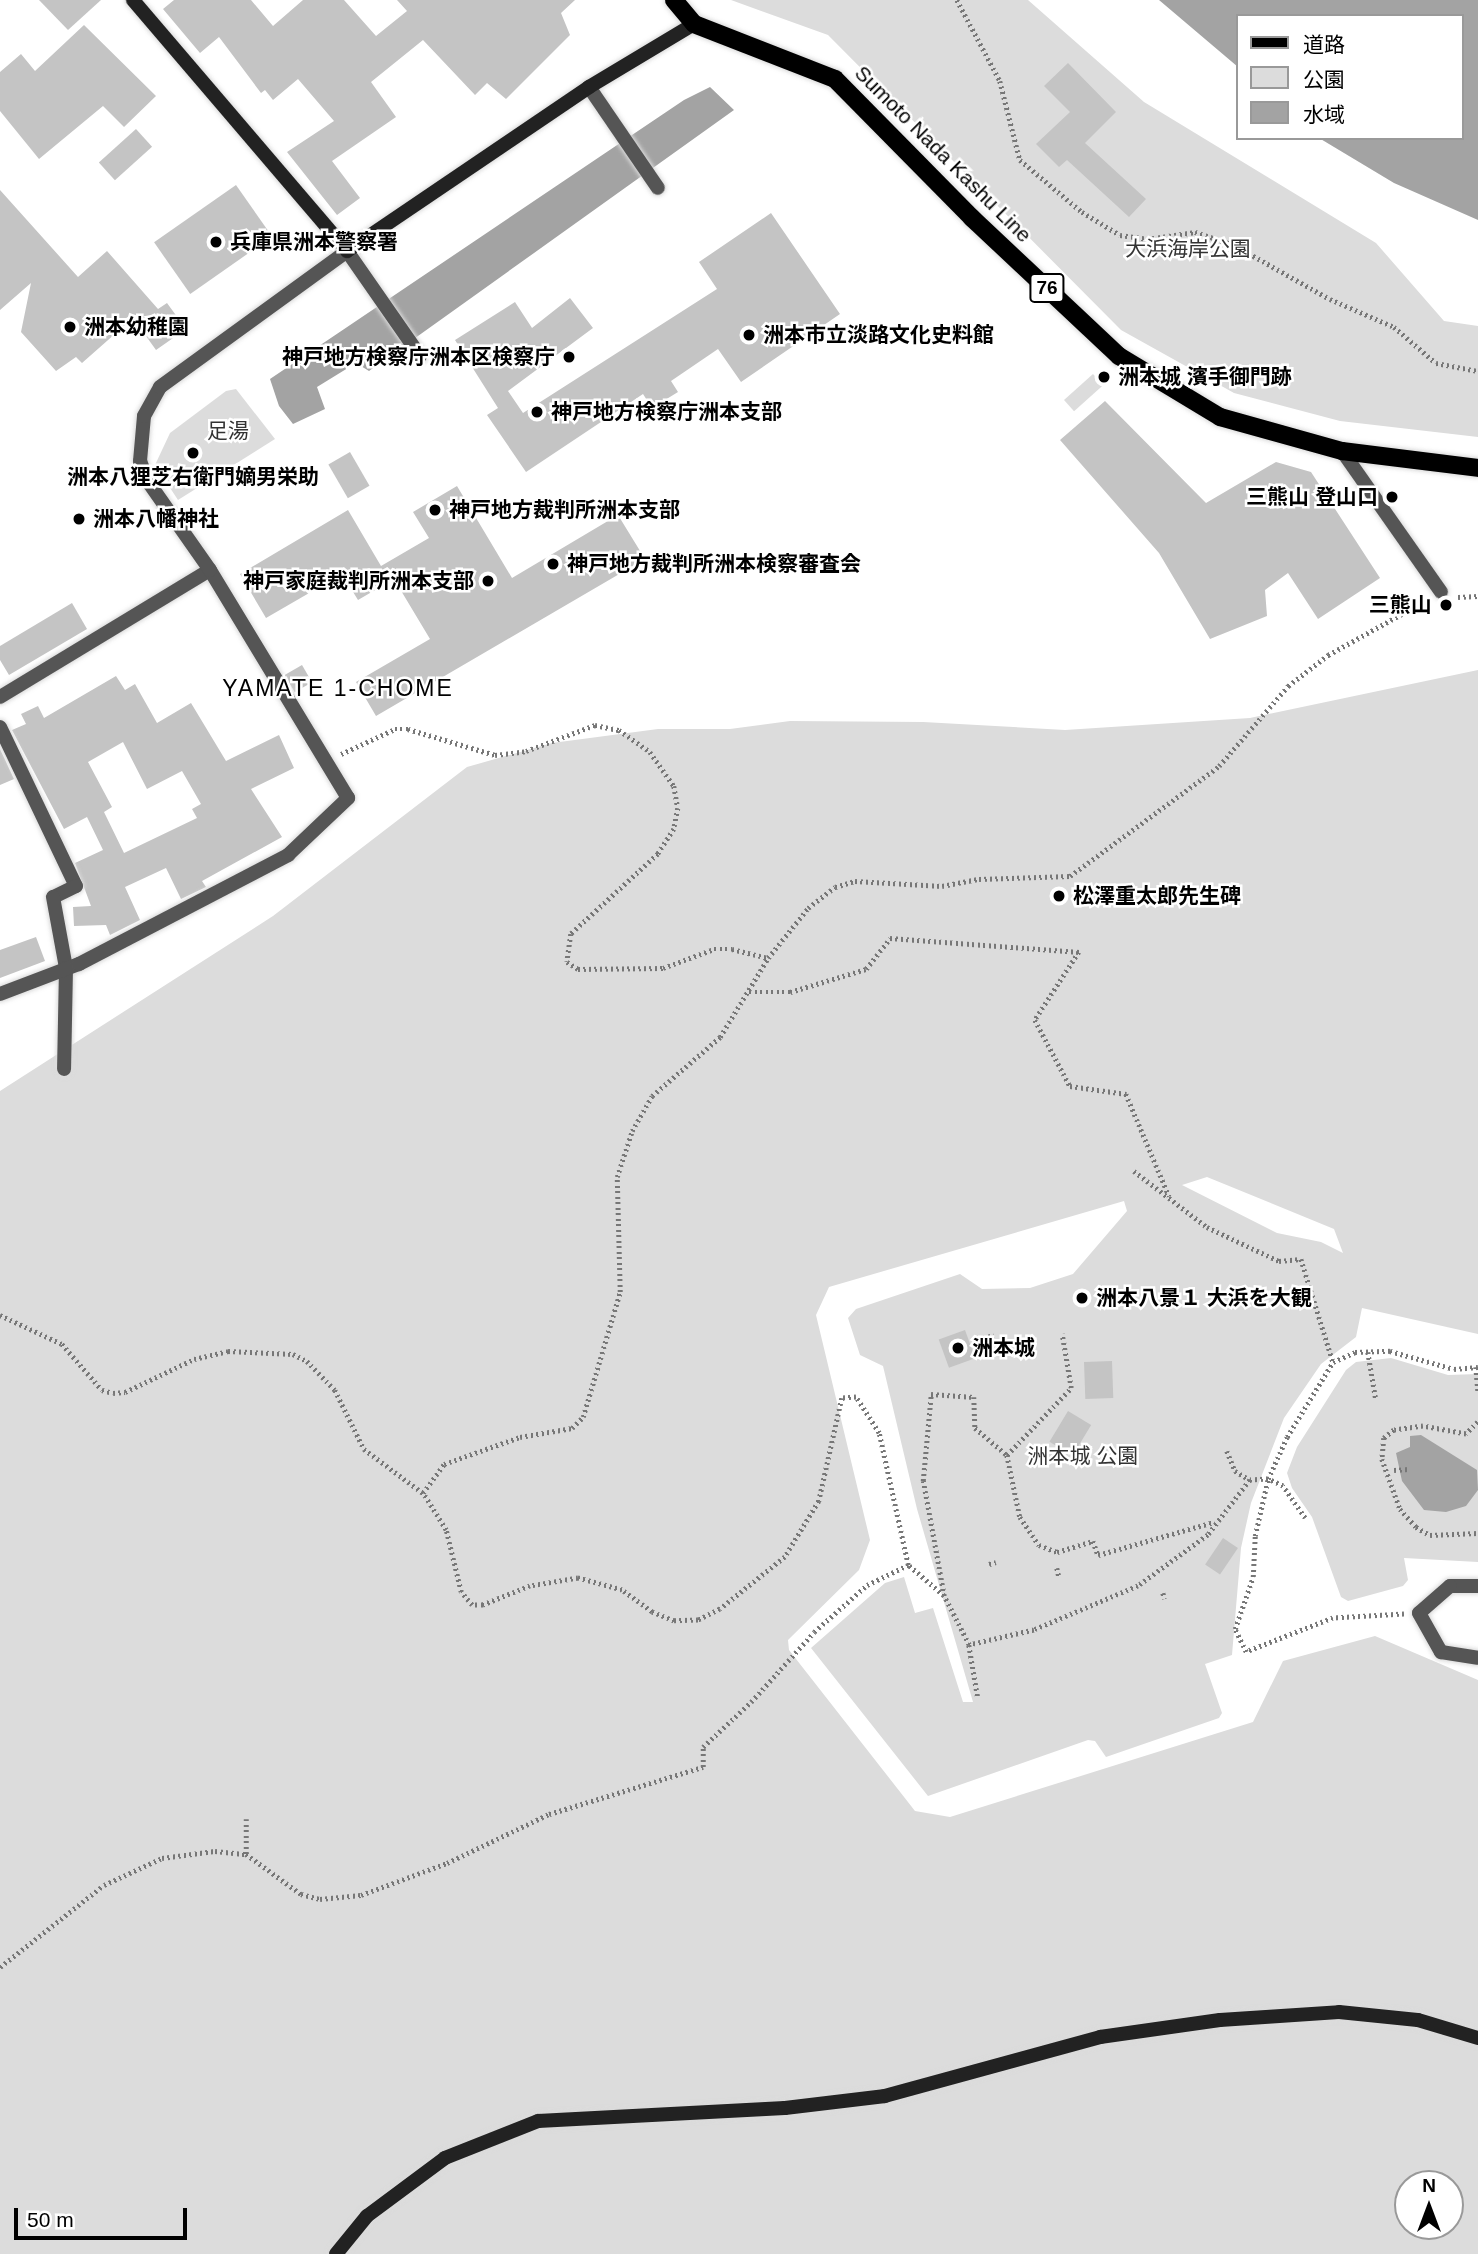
<!DOCTYPE html>
<html>
<head>
<meta charset="utf-8">
<style>
	body { margin:0 }
	#map { position:relative; width:1478px; height:2254px; overflow:hidden; background:#fff; font-family:Arial,"Noto Sans JP",sans-serif }
	div>[style] { position:absolute }
	.green>* { inset:0; background:#dcdcdc; transform-origin:0 0 }
	.water>* { inset:0; background:#a3a3a3 }
	.building>* { inset:0; background:#c4c4c4; transform-origin:0 0 }
	.path>* { height:4.5px; margin-top:-2.25px; transform-origin:0; background:repeating-linear-gradient(90deg,#777 0 2px,transparent 0 5.5px) }
	.roads { filter:drop-shadow(0 0 2px #dbdbdb) drop-shadow(0 0 2px #dbdbdb) }
	.lane>* { height:14px; margin:-7px; padding:0 7px; transform-origin:7px; border-radius:7px; background:#555 }
	.street>* { height:14px; margin:-7px; padding:0 7px; transform-origin:7px; border-radius:7px; background:#555 }
	.secondary>* { height:14px; margin:-7px; padding:0 7px; transform-origin:7px; border-radius:7px; background:#222 }
	.primary>* { height:18px; margin:-9px; padding:0 9px; transform-origin:9px; border-radius:9px; background:#000 }
	.dots>* { width:19px; height:19px; translate:-50% -50%; box-sizing:border-box; border:4px solid #fff; border-radius:50% }
	span { translate:-50% -50%; white-space:nowrap; text-align:center; line-height:1.15; -webkit-text-stroke:5px #fff; paint-order:stroke }
	.shield-label span { padding:2px 5px; background:#fff; border:2px solid; border-radius:5px; -webkit-text-stroke-width:0 }
	.shield-label { font-size:19px; color:#000; font-weight:700 }
	.street-label { font-size:21px; color:#000 }
	.poi-label { font-size:21px; color:#000; font-weight:700 }
	.left { translate:0 -50%; text-align:left }
	.right { translate:-100% -50%; text-align:right }
	.park-label { font-size:21px; color:#333 }
	.neighbourhood-label { font-size:23px; color:#000; letter-spacing:2px }
	.legend { position:absolute; left:1236px; top:14px; width:228px; height:126px; box-sizing:border-box; background:#fff; border:2px solid #999; margin:0; padding:9px 12px; list-style:none; font-size:21px; color:#000 }
	.legend li { display:flex; align-items:center; gap:14px; height:35px }
	.legend b { width:35px; border:2px solid #999 }
	.north { position:absolute; left:1394px; top:2170px; width:70px; height:70px; box-sizing:border-box; background:#fff; border:2px solid #999; border-radius:50%; rotate:0deg; font-size:19px; font-weight:700; line-height:28px; text-align:center; color:#000 }
	.north::after { content:''; display:block; margin:auto; width:24px; height:32px; background:#000; clip-path:polygon(50% 0,100% 100%,50% 72%,0 100%) }
	.scale { position:absolute; left:14px; top:2208px; width:173px; height:32px; box-sizing:border-box; border:4px solid #000; border-top:0; padding-left:9px; font-size:21px; line-height:24px; white-space:nowrap; color:#000; -webkit-text-stroke:5px #fff; paint-order:stroke }
</style>
</head>
<body>
<div id="map">
	<div class="green">
		<div style="clip-path:polygon(731px 0,1028px 0,1144px 102px,1376px 243px,1444px 321px,1478px 326px,1478px 437px,1340px 421px,1234px 393px,1121px 330px,828px 35px)"></div>
		<div style="left:1093px;top:374px;width:15px;height:39px;rotate:48deg"></div>
		<div style="clip-path:polygon(236px 389px,275px 439px,178px 500px,155px 465px,170px 433px,226px 391px)"></div>
		<div style="clip-path:polygon(evenodd,1478px 670px,1478px 1334px,1362px 1308px,1356px 1337px,1321px 1364px,1284px 1418px,1251px 1503px,1241px 1548px,1232px 1655px,1205px 1664px,1222px 1713px,1219px 1718px,1106px 1757px,1095px 1741px,1088px 1740px,928px 1796px,811px 1648px,885px 1583px,904px 1577px,915px 1613px,933px 1608px,963px 1702px,973px 1702px,917px 1509px,883px 1366px,860px 1355px,848px 1318px,856px 1309px,960px 1274px,982px 1289px,1030px 1288px,1073px 1274px,1127px 1211px,1124px 1201px,829px 1287px,816px 1315px,870px 1540px,859px 1570px,788px 1640px,789px 1650px,915px 1811px,950px 1817px,1253px 1722px,1283px 1661px,1375px 1636px,1478px 1680px,1478px 2254px,0 2254px,0 1091px,273px 916px,467px 767px,552px 743px,658px 729px,730px 729px,790px 721px,923px 722px,1065px 730px,1250px 718px,1478px 670px,1207px 1177px,1334px 1229px,1343px 1253px,1321px 1242px,1277px 1233px,1182px 1185px,1207px 1177px,1478px 670px,1408px 2184px,1450px 2184px,1450px 2226px,1408px 2226px,1408px 2184px)"></div>
		<div style="clip-path:polygon(1391px 1358px,1448px 1375px,1478px 1374px,1478px 1562px,1404px 1558px,1408px 1580px,1403px 1586px,1348px 1601px,1341px 1597px,1312px 1517px,1292px 1488px,1287px 1473px,1297px 1447px,1346px 1370px,1356px 1362px)"></div>
	</div>
	<div class="water">
		<div style="clip-path:polygon(1159px 0,1478px 0,1478px 220px,1394px 183px,1319px 138px,1462px 138px,1462px 16px,1238px 16px,1238px 67px)"></div>
		<div style="clip-path:polygon(710px 87px,734px 110px,369px 371px,356px 363px,317px 387px,325px 409px,293px 424px,279px 406px,270px 379px,684px 100px)"></div>
		<div style="clip-path:polygon(1421px 1435px,1477px 1470px,1478px 1490px,1466px 1506px,1446px 1512px,1424px 1510px,1402px 1481px,1396px 1453px,1410px 1447px,1410px 1436px)"></div>
	</div>
	<div class="building">
		<div style="clip-path:polygon(39px 0,101px 0,68px 30px)"></div>
		<div style="clip-path:polygon(174px 0,251px 0,273px 26px,303px 0,344px 0,376px 36px,407px 11px,397px 0,575px 0,561px 13px,570px 35px,506px 99px,487px 83px,475px 95px,423px 40px,371px 82px,396px 117px,332px 161px,360px 198px,337px 215px,287px 152px,334px 121px,298px 79px,273px 100px,265px 90px,261px 93px,219px 37px,200px 53px,163px 9px)"></div>
		<div style="clip-path:polygon(84px 25px,156px 96px,124px 127px,103px 106px,39px 159px,0 111px,0 72px,21px 54px,35px 71px)"></div>
		<div style="clip-path:polygon(1068px 63px,1116px 112px,1085px 143px,1146px 199px,1129px 217px,1067px 160px,1059px 167px,1036px 144px,1070px 112px,1044px 86px)"></div>
		<div style="left:136px;top:129px;width:24px;height:50px;rotate:48deg"></div>
		<div style="left:236px;top:185px;width:63px;height:100px;rotate:55deg"></div>
		<div style="clip-path:polygon(0 190px,78px 277px,107px 251px,158px 309px,167px 303px,186px 329px,156px 350px,133px 318px,82px 363px,76px 357px,56px 371px,21px 332px,31px 283px,0 310px)"></div>
		<div style="clip-path:polygon(771px 213px,840px 314px,741px 382px,718px 349px,671px 381px,678px 392px,652px 408px,643px 394px,526px 472px,487px 415px,498px 408px,455px 340px,515px 302px,532px 328px,570px 298px,593px 328px,508px 391px,523px 413px,717px 289px,699px 262px)"></div>
		<div style="clip-path:polygon(1105px 401px,1206px 503px,1276px 462px,1311px 472px,1380px 578px,1318px 619px,1288px 573px,1265px 590px,1267px 616px,1210px 639px,1159px 553px,1060px 440px)"></div>
		<div style="left:350px;top:452px;width:39px;height:25px;rotate:60deg"></div>
		<div style="clip-path:polygon(457px 486px,512px 578px,618px 515px,645px 559px,376px 716px,356px 682px,430px 639px,394px 579px,358px 600px,342px 574px,266px 618px,240px 574px,348px 510px,381px 566px,429px 538px,413px 512px)"></div>
		<div style="clip-path:polygon(72px 603px,87px 629px,9px 675px,0 660px,0 646px)"></div>
		<div style="left:302px;top:665px;width:20px;height:20px;rotate:60deg"></div>
		<div style="clip-path:polygon(evenodd,116px 676px,125px 690px,135px 684px,157px 723px,191px 703px,226px 761px,279px 735px,294px 768px,251px 789px,282px 837px,202px 881px,206px 887px,181px 899px,166px 868px,125px 887px,140px 920px,110px 935px,106px 925px,74px 926px,73px 907px,91px 906px,75px 863px,103px 850px,87px 817px,64px 829px,12px 730px,26px 724px,21px 714px,38px 706px,44px 718px,116px 676px,123px 742px,147px 789px,182px 771px,201px 804px,192px 809px,197px 818px,124px 853px,104px 812px,112px 807px,88px 762px,123px 742px)"></div>
		<div style="clip-path:polygon(0 749px,14px 779px,0 785px)"></div>
		<div style="clip-path:polygon(36px 937px,45px 961px,0 978px,0 950px)"></div>
		<div style="left:965px;top:1330px;width:30px;height:28px;rotate:70deg"></div>
		<div style="left:1112px;top:1361px;width:37px;height:28px;rotate:88deg"></div>
		<div style="left:1068px;top:1411px;width:27px;height:36px;rotate:31deg"></div>
		<div style="left:1223px;top:1538px;width:18px;height:32px;rotate:34deg"></div>
	</div>
	<div class="path">
		<div style="left:957px;top:0;width:92px;rotate:62deg"></div>
		<div style="left:1000px;top:81px;width:81px;rotate:75.8deg"></div>
		<div style="left:1020px;top:160px;width:81px;rotate:40deg"></div>
		<div style="left:1082px;top:212px;width:44px;rotate:31.2deg"></div>
		<div style="left:1120px;top:235px;width:27px;rotate:8deg"></div>
		<div style="left:1147px;top:239px;width:49px;rotate:-8.3deg"></div>
		<div style="left:1195px;top:232px;width:41px;rotate:18.4deg"></div>
		<div style="left:1234px;top:245px;width:110px;rotate:29.4deg"></div>
		<div style="left:1330px;top:299px;width:70px;rotate:23.6deg"></div>
		<div style="left:1394px;top:327px;width:55px;rotate:40.6deg"></div>
		<div style="left:1436px;top:363px;width:43px;rotate:10.8deg"></div>
		<div style="left:1458px;top:597px;width:20px;rotate:-3deg"></div>
		<div style="left:341px;top:754px;width:60px;rotate:-24.8deg"></div>
		<div style="left:395px;top:729px;width:13px"></div>
		<div style="left:408px;top:729px;width:91px;rotate:16.6deg"></div>
		<div style="left:495px;top:755px;width:31px;rotate:-7deg"></div>
		<div style="left:526px;top:751px;width:74px;rotate:-20.6deg"></div>
		<div style="left:595px;top:725px;width:25px;rotate:12deg"></div>
		<div style="left:619px;top:730px;width:38px;rotate:35deg"></div>
		<div style="left:650px;top:752px;width:42px;rotate:54.8deg"></div>
		<div style="left:674px;top:786px;width:22px;rotate:80deg"></div>
		<div style="left:678px;top:808px;width:21px;rotate:101deg"></div>
		<div style="left:674px;top:829px;width:30px;rotate:123deg"></div>
		<div style="left:658px;top:854px;width:118px;rotate:137.4deg"></div>
		<div style="left:571px;top:934px;width:28px;rotate:98deg"></div>
		<div style="left:567px;top:962px;width:13px;rotate:32deg"></div>
		<div style="left:578px;top:969px;width:85px;rotate:-0.7deg"></div>
		<div style="left:663px;top:968px;width:54px;rotate:-20.4deg"></div>
		<div style="left:714px;top:949px;width:18px"></div>
		<div style="left:732px;top:949px;width:37px;rotate:14deg"></div>
		<div style="left:749px;top:992px;width:41px"></div>
		<div style="left:790px;top:992px;width:79px;rotate:-16.8deg"></div>
		<div style="left:866px;top:969px;width:39px;rotate:-52deg"></div>
		<div style="left:890px;top:938px;width:190px;rotate:4.2deg"></div>
		<div style="left:1079px;top:952px;width:81px;rotate:122.9deg"></div>
		<div style="left:1035px;top:1020px;width:75px;rotate:62.1deg"></div>
		<div style="left:1070px;top:1086px;width:57px;rotate:8.1deg"></div>
		<div style="left:1126px;top:1094px;width:111px;rotate:67.1deg"></div>
		<div style="left:1134px;top:1171px;width:92px;rotate:37.5deg"></div>
		<div style="left:1207px;top:1227px;width:80px;rotate:25.3deg"></div>
		<div style="left:1279px;top:1261px;width:22px;rotate:-5deg"></div>
		<div style="left:1301px;top:1259px;width:108px;rotate:72.7deg"></div>
		<div style="left:0;top:1315px;width:68px;rotate:25.1deg"></div>
		<div style="left:62px;top:1344px;width:61px;rotate:49deg"></div>
		<div style="left:102px;top:1390px;width:11px;rotate:15deg"></div>
		<div style="left:113px;top:1393px;width:12px;rotate:-5deg"></div>
		<div style="left:125px;top:1392px;width:76px;rotate:-25.6deg"></div>
		<div style="left:194px;top:1359px;width:35px;rotate:-13deg"></div>
		<div style="left:228px;top:1351px;width:65px;rotate:2.6deg"></div>
		<div style="left:293px;top:1354px;width:16px;rotate:27deg"></div>
		<div style="left:307px;top:1361px;width:40px;rotate:46deg"></div>
		<div style="left:335px;top:1390px;width:66px;rotate:63.8deg"></div>
		<div style="left:364px;top:1449px;width:74px;rotate:36.7deg"></div>
		<div style="left:983px;top:1338px;width:11px;rotate:-15deg"></div>
		<div style="left:1368px;top:1352px;width:49px;rotate:80.5deg"></div>
		<div style="left:1476px;top:1367px;width:25px;rotate:85deg"></div>
		<div style="left:1478px;top:1422px;width:17px;rotate:135deg"></div>
		<div style="left:1466px;top:1434px;width:44px;rotate:-169.5deg"></div>
		<div style="left:1423px;top:1426px;width:29px;rotate:172deg"></div>
		<div style="left:1394px;top:1430px;width:13px;rotate:141deg"></div>
		<div style="left:1384px;top:1438px;width:21px;rotate:95deg"></div>
		<div style="left:1382px;top:1459px;width:53px;rotate:70.2deg"></div>
		<div style="left:1400px;top:1509px;width:24px;rotate:48deg"></div>
		<div style="left:1416px;top:1527px;width:16px;rotate:30deg"></div>
		<div style="left:1430px;top:1535px;width:48px;rotate:-2.4deg"></div>
		<div style="left:1227px;top:1451px;width:22px;rotate:68deg"></div>
		<div style="left:1235px;top:1471px;width:17px;rotate:31deg"></div>
		<div style="left:1007px;top:1455px;width:93px;rotate:-46.3deg"></div>
		<div style="left:1071px;top:1388px;width:55px;rotate:-99.5deg"></div>
		<div style="left:1394px;top:1470px;width:15px;rotate:-4deg"></div>
		<div style="left:1305px;top:1518px;width:39px;rotate:-125deg"></div>
		<div style="left:1283px;top:1486px;width:17px;rotate:-155deg"></div>
		<div style="left:1268px;top:1479px;width:18px;rotate:177deg"></div>
		<div style="left:1250px;top:1480px;width:69px;rotate:127.4deg"></div>
		<div style="left:1208px;top:1535px;width:87px;rotate:143.9deg"></div>
		<div style="left:1138px;top:1586px;width:113px;rotate:157.1deg"></div>
		<div style="left:1034px;top:1630px;width:67px;rotate:167deg"></div>
		<div style="left:969px;top:1645px;width:55px;rotate:-117deg"></div>
		<div style="left:944px;top:1596px;width:48px;rotate:-139.3deg"></div>
		<div style="left:908px;top:1565px;width:135px;rotate:-102.4deg"></div>
		<div style="left:879px;top:1433px;width:43px;rotate:-122.6deg"></div>
		<div style="left:856px;top:1397px;width:14px;rotate:176deg"></div>
		<div style="left:842px;top:1398px;width:106px;rotate:102.6deg"></div>
		<div style="left:819px;top:1501px;width:66px;rotate:121.3deg"></div>
		<div style="left:785px;top:1557px;width:83px;rotate:141.3deg"></div>
		<div style="left:720px;top:1609px;width:25px;rotate:153deg"></div>
		<div style="left:698px;top:1620px;width:24px;rotate:178deg"></div>
		<div style="left:674px;top:1621px;width:24px;rotate:-158deg"></div>
		<div style="left:652px;top:1612px;width:37px;rotate:-144deg"></div>
		<div style="left:622px;top:1590px;width:46px;rotate:-164.7deg"></div>
		<div style="left:578px;top:1578px;width:49px;rotate:170.5deg"></div>
		<div style="left:530px;top:1586px;width:51px;rotate:158deg"></div>
		<div style="left:483px;top:1605px;width:11px;rotate:180deg"></div>
		<div style="left:472px;top:1605px;width:17px;rotate:-130deg"></div>
		<div style="left:461px;top:1592px;width:64px;rotate:-103.6deg"></div>
		<div style="left:446px;top:1530px;width:44px;rotate:-121.9deg"></div>
		<div style="left:423px;top:1493px;width:36px;rotate:-54deg"></div>
		<div style="left:444px;top:1464px;width:81px;rotate:-19.6deg"></div>
		<div style="left:520px;top:1437px;width:53px;rotate:-9.8deg"></div>
		<div style="left:572px;top:1428px;width:16px;rotate:-45deg"></div>
		<div style="left:583px;top:1417px;width:130px;rotate:-73.5deg"></div>
		<div style="left:620px;top:1292px;width:115px;rotate:-91.5deg"></div>
		<div style="left:617px;top:1177px;width:48px;rotate:-71.9deg"></div>
		<div style="left:632px;top:1131px;width:40px;rotate:-60.3deg"></div>
		<div style="left:652px;top:1096px;width:90px;rotate:-40.9deg"></div>
		<div style="left:720px;top:1037px;width:92px;rotate:-58.7deg"></div>
		<div style="left:768px;top:958px;width:64px;rotate:-51.3deg"></div>
		<div style="left:808px;top:908px;width:34px;rotate:-38deg"></div>
		<div style="left:835px;top:887px;width:21px;rotate:-17deg"></div>
		<div style="left:855px;top:881px;width:87px;rotate:3.3deg"></div>
		<div style="left:942px;top:886px;width:38px;rotate:-11deg"></div>
		<div style="left:979px;top:879px;width:91px;rotate:-1.9deg"></div>
		<div style="left:1070px;top:876px;width:185px;rotate:-36.4deg"></div>
		<div style="left:1219px;top:766px;width:106px;rotate:-49.2deg"></div>
		<div style="left:1288px;top:686px;width:51px;rotate:-37.8deg"></div>
		<div style="left:1328px;top:655px;width:113px;rotate:-29.1deg"></div>
		<div style="left:989px;top:1564px;width:7px;rotate:-16deg"></div>
		<div style="left:1057px;top:1568px;width:9px;rotate:77deg"></div>
		<div style="left:1163px;top:1593px;width:6px;rotate:72deg"></div>
		<div style="left:944px;top:1596px;width:117px;rotate:-100.3deg"></div>
		<div style="left:923px;top:1481px;width:87px;rotate:-84.7deg"></div>
		<div style="left:931px;top:1394px;width:43px;rotate:4deg"></div>
		<div style="left:974px;top:1397px;width:31px;rotate:88deg"></div>
		<div style="left:975px;top:1428px;width:42px;rotate:40.2deg"></div>
		<div style="left:1007px;top:1455px;width:63px;rotate:78.2deg"></div>
		<div style="left:1020px;top:1517px;width:34px;rotate:56deg"></div>
		<div style="left:1039px;top:1545px;width:19px;rotate:21deg"></div>
		<div style="left:1057px;top:1552px;width:38px;rotate:-17deg"></div>
		<div style="left:1093px;top:1541px;width:15px;rotate:70deg"></div>
		<div style="left:1098px;top:1555px;width:121px;rotate:-15.9deg"></div>
		<div style="left:1404px;top:1614px;width:71px;rotate:176.8deg"></div>
		<div style="left:1333px;top:1618px;width:93px;rotate:158.7deg"></div>
		<div style="left:1246px;top:1652px;width:25px;rotate:-116deg"></div>
		<div style="left:1235px;top:1629px;width:55px;rotate:-70.9deg"></div>
		<div style="left:1253px;top:1577px;width:41px;rotate:-87.2deg"></div>
		<div style="left:1255px;top:1536px;width:58px;rotate:-77.2deg"></div>
		<div style="left:1268px;top:1479px;width:46px;rotate:-65.7deg"></div>
		<div style="left:1287px;top:1437px;width:88px;rotate:-58.5deg"></div>
		<div style="left:1333px;top:1362px;width:24px;rotate:-24deg"></div>
		<div style="left:1355px;top:1352px;width:35px;rotate:-2deg"></div>
		<div style="left:1390px;top:1351px;width:66px;rotate:15.7deg"></div>
		<div style="left:1454px;top:1369px;width:24px;rotate:-5deg"></div>
		<div style="left:969px;top:1645px;width:54px;rotate:80.4deg"></div>
		<div style="left:246px;top:1854px;width:35px;rotate:-90deg"></div>
		<div style="left:0;top:1967px;width:132px;rotate:-38.3deg"></div>
		<div style="left:104px;top:1885px;width:64px;rotate:-25deg"></div>
		<div style="left:162px;top:1858px;width:53px;rotate:-7.5deg"></div>
		<div style="left:215px;top:1851px;width:31px;rotate:6deg"></div>
		<div style="left:246px;top:1854px;width:68px;rotate:36deg"></div>
		<div style="left:301px;top:1894px;width:20px;rotate:15deg"></div>
		<div style="left:320px;top:1899px;width:41px;rotate:-5.6deg"></div>
		<div style="left:361px;top:1895px;width:92px;rotate:-20.4deg"></div>
		<div style="left:447px;top:1863px;width:113px;rotate:-25.7deg"></div>
		<div style="left:549px;top:1814px;width:161px;rotate:-17deg"></div>
		<div style="left:703px;top:1767px;width:20px;rotate:-90deg"></div>
		<div style="left:703px;top:1747px;width:66px;rotate:-43.2deg"></div>
		<div style="left:751px;top:1702px;width:94px;rotate:-48deg"></div>
		<div style="left:814px;top:1632px;width:71px;rotate:-41.6deg"></div>
		<div style="left:867px;top:1585px;width:46px;rotate:-26deg"></div>
	</div>
	<div class="roads">
		<div class="lane">
			<div style="left:1478px;top:1586px;width:28px;rotate:180deg"></div>
			<div style="left:1450px;top:1586px;width:41px;rotate:138.9deg"></div>
			<div style="left:1419px;top:1613px;width:45px;rotate:60.6deg"></div>
			<div style="left:1441px;top:1652px;width:37px;rotate:9deg"></div>
		</div>
		<div class="street">
			<div style="left:589px;top:87px;width:122px;rotate:55.7deg"></div>
			<div style="left:1342px;top:451px;width:172px;rotate:54.9deg"></div>
			<div style="left:0;top:697px;width:245px;rotate:-31.2deg"></div>
			<div style="left:0;top:727px;width:176px;rotate:64.5deg"></div>
			<div style="left:76px;top:886px;width:25px;rotate:154deg"></div>
			<div style="left:53px;top:897px;width:72px;rotate:79.6deg"></div>
			<div style="left:66px;top:968px;width:101px;rotate:91.1deg"></div>
			<div style="left:0;top:994px;width:85px;rotate:-20.8deg"></div>
			<div style="left:79px;top:964px;width:236px;rotate:-27.5deg"></div>
			<div style="left:288px;top:855px;width:83px;rotate:-43.5deg"></div>
			<div style="left:348px;top:798px;width:267px;rotate:-121.2deg"></div>
			<div style="left:210px;top:570px;width:110px;rotate:-125deg"></div>
			<div style="left:147px;top:480px;width:20px;rotate:-110deg"></div>
			<div style="left:140px;top:461px;width:45px;rotate:-84.9deg"></div>
			<div style="left:144px;top:416px;width:33px;rotate:-61deg"></div>
			<div style="left:160px;top:387px;width:231px;rotate:-36deg"></div>
			<div style="left:347px;top:251px;width:128px;rotate:55.2deg"></div>
		</div>
		<div class="secondary">
			<div style="left:133px;top:0;width:330px;rotate:49.5deg"></div>
			<div style="left:347px;top:251px;width:292px;rotate:-34.1deg"></div>
			<div style="left:589px;top:87px;width:122px;rotate:-31deg"></div>
			<div style="left:336px;top:2254px;width:49px;rotate:-50.8deg"></div>
			<div style="left:367px;top:2216px;width:97px;rotate:-36.6deg"></div>
			<div style="left:445px;top:2158px;width:100px;rotate:-21.7deg"></div>
			<div style="left:538px;top:2121px;width:247px;rotate:-3deg"></div>
			<div style="left:785px;top:2108px;width:101px;rotate:-6.8deg"></div>
			<div style="left:885px;top:2096px;width:223px;rotate:-15.3deg"></div>
			<div style="left:1100px;top:2037px;width:121px;rotate:-8.1deg"></div>
			<div style="left:1220px;top:2020px;width:119px;rotate:-3.8deg"></div>
			<div style="left:1339px;top:2012px;width:79px;rotate:5.8deg"></div>
			<div style="left:1418px;top:2020px;width:63px;rotate:16.7deg"></div>
		</div>
		<div class="primary">
			<div style="left:674px;top:0;width:31px;rotate:50deg"></div>
			<div style="left:694px;top:24px;width:151px;rotate:21.3deg"></div>
			<div style="left:835px;top:79px;width:195px;rotate:45.4deg"></div>
			<div style="left:972px;top:218px;width:202px;rotate:43.2deg"></div>
			<div style="left:1119px;top:356px;width:118px;rotate:31.1deg"></div>
			<div style="left:1220px;top:417px;width:127px;rotate:15.6deg"></div>
			<div style="left:1342px;top:451px;width:137px;rotate:7.1deg"></div>
		</div>
	</div>
	<div class="dots">
		<div style="left:216px;top:242px;background:#000"></div>
		<div style="left:70px;top:327px;background:#000"></div>
		<div style="left:749px;top:335px;background:#000"></div>
		<div style="left:569px;top:357px;background:#000"></div>
		<div style="left:1104px;top:377px;background:#000"></div>
		<div style="left:537px;top:412px;background:#000"></div>
		<div style="left:193px;top:453px;background:#000"></div>
		<div style="left:1392px;top:497px;background:#000"></div>
		<div style="left:435px;top:510px;background:#000"></div>
		<div style="left:79px;top:519px;background:#000"></div>
		<div style="left:553px;top:564px;background:#000"></div>
		<div style="left:488px;top:581px;background:#000"></div>
		<div style="left:1446px;top:605px;background:#000"></div>
		<div style="left:1059px;top:896px;background:#000"></div>
		<div style="left:1082px;top:1298px;background:#000"></div>
		<div style="left:958px;top:1348px;background:#000"></div>
	</div>
	<div class="shield-label">
		<span style="left:1047px;top:288px">76</span>
	</div>
	<div class="street-label">
		<span style="left:943px;top:154px;rotate:45deg">Sumoto Nada Kashu Line</span>
	</div>
	<div class="poi-label">
		<span class="left" style="left:230px;top:242px">兵庫県洲本警察署</span>
		<span class="left" style="left:84px;top:327px">洲本幼稚園</span>
		<span class="left" style="left:763px;top:335px">洲本市立淡路文化史料館</span>
		<span class="right" style="left:555px;top:357px">神戸地方検察庁洲本区検察庁</span>
		<span class="left" style="left:1118px;top:377px">洲本城 濱手御門跡</span>
		<span class="left" style="left:551px;top:412px">神戸地方検察庁洲本支部</span>
		<span style="left:193px;top:477px">洲本八狸芝右衛門嫡男栄助</span>
		<span class="right" style="left:1378px;top:497px">三熊山 登山口</span>
		<span class="left" style="left:449px;top:510px">神戸地方裁判所洲本支部</span>
		<span class="left" style="left:93px;top:519px">洲本八幡神社</span>
		<span class="left" style="left:567px;top:564px">神戸地方裁判所洲本検察審査会</span>
		<span class="right" style="left:474px;top:581px">神戸家庭裁判所洲本支部</span>
		<span class="right" style="left:1432px;top:605px">三熊山</span>
		<span class="left" style="left:1073px;top:896px">松澤重太郎先生碑</span>
		<span class="left" style="left:1096px;top:1298px">洲本八景１ 大浜を大観</span>
		<span class="left" style="left:972px;top:1348px">洲本城</span>
	</div>
	<div class="park-label">
		<span style="left:1188px;top:249px">大浜海岸公園</span>
		<span style="left:228px;top:431px">足湯</span>
		<span style="left:1083px;top:1456px">洲本城 公園</span>
	</div>
	<div class="neighbourhood-label">
		<span style="left:338px;top:688px">YAMATE 1-CHOME</span>
	</div>
	<ul class="legend">
	<li><b style="height:9px;background:#000"></b>道路</li>
	<li><b style="height:19px;background:#dcdcdc"></b>公園</li>
	<li><b style="height:19px;background:#a3a3a3"></b>水域</li>
	</ul>
	<div class="north">N</div>
	<div class="scale">50 m</div>
</div>
</body>
</html>
